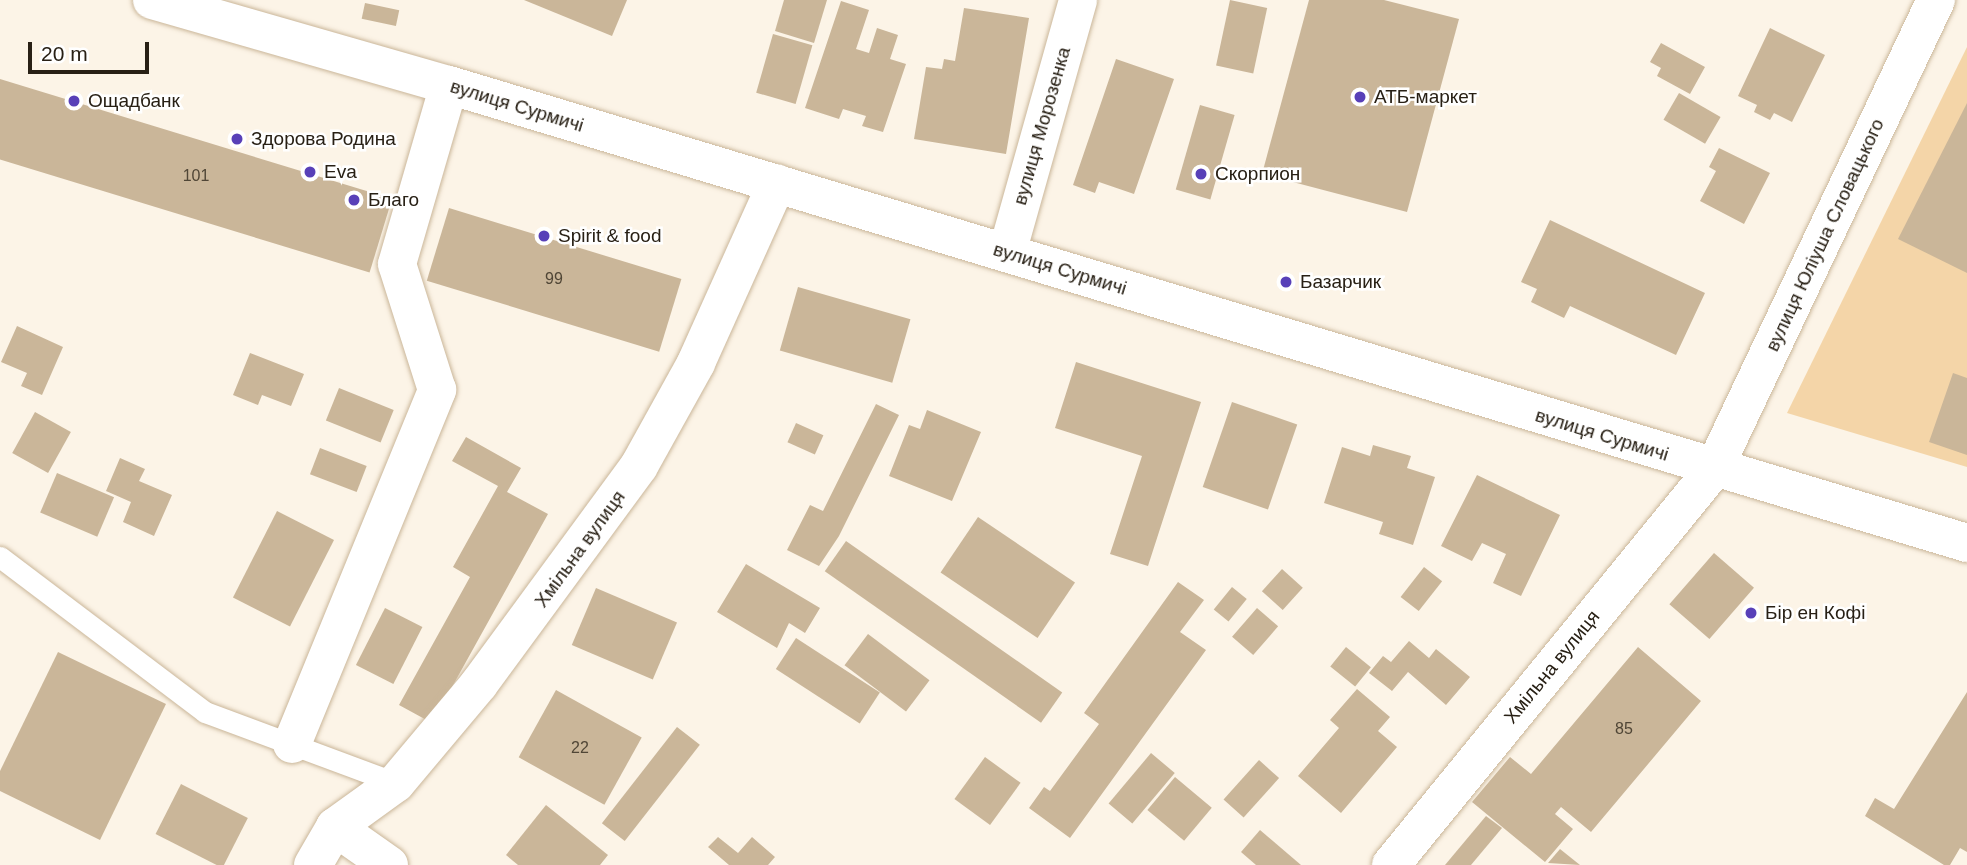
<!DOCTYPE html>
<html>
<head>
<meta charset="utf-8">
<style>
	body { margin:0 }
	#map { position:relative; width:1967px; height:865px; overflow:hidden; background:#fcf4e7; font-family:Helvetica,sans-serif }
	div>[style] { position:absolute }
	.green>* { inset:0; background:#f4d5a8 }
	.building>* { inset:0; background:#cab699; transform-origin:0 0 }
	.roads { filter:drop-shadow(0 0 2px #cab699) drop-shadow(0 0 2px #cab699) }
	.service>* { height:21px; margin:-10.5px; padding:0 10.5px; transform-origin:10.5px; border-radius:10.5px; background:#fff }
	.minor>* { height:38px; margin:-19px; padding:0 19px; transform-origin:19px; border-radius:19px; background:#fff }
	.secondary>* { height:38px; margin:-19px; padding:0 19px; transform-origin:19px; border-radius:19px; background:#fff }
	.dots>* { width:19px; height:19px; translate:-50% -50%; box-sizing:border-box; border:4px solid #fff; border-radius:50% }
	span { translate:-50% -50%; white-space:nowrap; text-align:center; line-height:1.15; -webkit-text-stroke:5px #fff; paint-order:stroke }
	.number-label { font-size:16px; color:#504636 }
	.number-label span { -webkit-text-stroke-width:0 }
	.poi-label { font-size:19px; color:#282015 }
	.left { translate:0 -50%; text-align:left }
	.street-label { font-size:19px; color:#282015 }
	.scale { position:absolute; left:28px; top:42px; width:121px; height:32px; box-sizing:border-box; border:4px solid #282015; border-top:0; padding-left:9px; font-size:21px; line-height:24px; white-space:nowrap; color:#282015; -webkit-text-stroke:5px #fff; paint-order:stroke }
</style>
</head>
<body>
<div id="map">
	<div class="green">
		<div style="clip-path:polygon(1967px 47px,1967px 467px,1787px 413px)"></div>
	</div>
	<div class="building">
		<div style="clip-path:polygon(524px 0,627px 0,612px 36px)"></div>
		<div style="clip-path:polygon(784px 0,827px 0,814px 43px,775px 31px)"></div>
		<div style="left:1230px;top:0;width:38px;height:67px;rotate:12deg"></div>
		<div style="clip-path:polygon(1309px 0,1384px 0,1459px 19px,1407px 212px,1262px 174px)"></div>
		<div style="clip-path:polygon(841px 1px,869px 10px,856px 49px,869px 53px,877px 28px,898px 35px,890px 59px,906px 64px,883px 132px,862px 126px,866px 116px,843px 109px,839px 119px,805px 108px)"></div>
		<div style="left:365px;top:3px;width:35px;height:16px;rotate:12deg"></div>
		<div style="clip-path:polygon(964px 8px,1029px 18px,1006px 154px,914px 139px,926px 67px,942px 69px,944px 59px,955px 61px)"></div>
		<div style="clip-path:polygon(1770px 28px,1825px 55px,1792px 122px,1774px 113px,1770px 120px,1754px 112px,1757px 105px,1738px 96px)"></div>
		<div style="left:773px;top:34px;width:41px;height:61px;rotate:16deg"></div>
		<div style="clip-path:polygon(1661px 43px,1705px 67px,1690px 94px,1657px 76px,1661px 68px,1650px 62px)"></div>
		<div style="clip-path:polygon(1116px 59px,1174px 79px,1134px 194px,1099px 182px,1095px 193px,1073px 185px)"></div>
		<div style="left:0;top:79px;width:410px;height:77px;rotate:17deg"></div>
		<div style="left:1679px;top:93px;width:48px;height:31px;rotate:30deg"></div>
		<div style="clip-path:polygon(1967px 103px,1967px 273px,1898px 239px)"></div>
		<div style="left:1200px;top:105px;width:36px;height:88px;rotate:16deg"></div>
		<div style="clip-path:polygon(1719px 148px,1770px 173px,1744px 224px,1700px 201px,1716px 171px,1709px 167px)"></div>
		<div style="left:449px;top:208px;width:243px;height:76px;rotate:17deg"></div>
		<div style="clip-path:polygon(1550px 220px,1705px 293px,1676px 355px,1570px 306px,1564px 318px,1531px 302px,1537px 289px,1521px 282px)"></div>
		<div style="left:798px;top:287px;width:117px;height:66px;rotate:16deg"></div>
		<div style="clip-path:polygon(17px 326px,63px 347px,42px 395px,21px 386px,27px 373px,1px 362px)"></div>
		<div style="clip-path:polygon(250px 353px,304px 374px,291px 406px,262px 395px,258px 405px,233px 395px)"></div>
		<div style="clip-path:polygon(1076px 362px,1201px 402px,1148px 566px,1110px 554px,1142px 456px,1055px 428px)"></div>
		<div style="clip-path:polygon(1953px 373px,1967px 378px,1967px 455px,1929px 442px)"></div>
		<div style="left:339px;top:388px;width:59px;height:35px;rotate:22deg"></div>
		<div style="left:1232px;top:402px;width:69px;height:90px;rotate:19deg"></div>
		<div style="clip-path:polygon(876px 404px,899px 415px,839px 536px,819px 566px,787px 550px,810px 505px,823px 511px)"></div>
		<div style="clip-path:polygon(927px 410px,981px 432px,952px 501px,889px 476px,909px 425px,920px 429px)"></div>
		<div style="left:35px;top:412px;width:41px;height:47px;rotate:29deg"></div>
		<div style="left:796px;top:423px;width:30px;height:21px;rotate:24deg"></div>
		<div style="clip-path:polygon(466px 437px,521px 468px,507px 492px,548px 514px,432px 723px,399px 705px,470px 577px,453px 567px,498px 486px,452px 461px)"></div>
		<div style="clip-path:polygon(1373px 445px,1411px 456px,1407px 468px,1435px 477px,1413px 545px,1379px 534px,1383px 522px,1324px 503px,1342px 447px,1370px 456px)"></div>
		<div style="left:320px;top:448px;width:50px;height:28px;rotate:21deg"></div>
		<div style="clip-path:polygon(120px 458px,145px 469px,139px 481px,172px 495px,154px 536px,123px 522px,131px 502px,106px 491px)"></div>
		<div style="left:57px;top:473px;width:62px;height:43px;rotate:23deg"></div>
		<div style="clip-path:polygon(1477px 475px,1560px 515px,1521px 596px,1493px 583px,1506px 554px,1482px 543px,1472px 561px,1441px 546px)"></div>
		<div style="left:277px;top:511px;width:64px;height:97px;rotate:27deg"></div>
		<div style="left:978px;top:517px;width:117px;height:67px;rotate:34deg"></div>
		<div style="left:846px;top:541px;width:264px;height:37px;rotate:35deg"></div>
		<div style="left:1714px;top:553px;width:53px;height:68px;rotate:41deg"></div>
		<div style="clip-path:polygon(746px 564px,820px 608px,805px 633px,789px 623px,777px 648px,717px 612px)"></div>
		<div style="left:1424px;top:567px;width:23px;height:38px;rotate:38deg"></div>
		<div style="left:1282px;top:569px;width:28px;height:30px;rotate:42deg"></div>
		<div style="clip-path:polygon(1178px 582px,1204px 600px,1180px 632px,1206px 650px,1070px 838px,1029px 808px,1044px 787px,1050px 791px,1099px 724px,1084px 713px)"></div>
		<div style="left:1232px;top:587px;width:19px;height:29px;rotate:39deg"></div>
		<div style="left:596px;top:588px;width:88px;height:62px;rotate:23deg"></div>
		<div style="left:385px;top:608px;width:42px;height:64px;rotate:27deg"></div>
		<div style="left:1257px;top:608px;width:28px;height:38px;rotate:41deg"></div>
		<div style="left:868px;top:634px;width:77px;height:39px;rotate:37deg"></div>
		<div style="left:796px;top:638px;width:100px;height:37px;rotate:33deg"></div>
		<div style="clip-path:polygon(1409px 641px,1429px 658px,1436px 649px,1470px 677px,1446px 705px,1408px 672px,1392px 691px,1369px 673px,1383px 656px,1391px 662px)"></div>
		<div style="left:1346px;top:647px;width:32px;height:25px;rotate:39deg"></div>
		<div style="clip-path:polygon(1638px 647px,1701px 701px,1591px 832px,1561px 807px,1555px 814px,1573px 829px,1545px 862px,1472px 802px,1510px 757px,1531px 774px)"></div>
		<div style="clip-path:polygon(58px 652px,166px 704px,100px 840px,0 791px,0 771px)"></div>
		<div style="clip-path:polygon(1357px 689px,1390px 717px,1378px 731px,1397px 747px,1341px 813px,1298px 776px,1339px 728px,1330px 720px)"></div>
		<div style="left:556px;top:690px;width:98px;height:77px;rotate:29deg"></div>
		<div style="clip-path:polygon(1967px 692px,1967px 852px,1960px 848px,1950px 865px,1944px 865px,1865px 816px,1875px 798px,1894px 809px)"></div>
		<div style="left:677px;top:727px;width:29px;height:122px;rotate:38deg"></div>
		<div style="left:1151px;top:753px;width:31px;height:66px;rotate:40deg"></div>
		<div style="left:985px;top:757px;width:44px;height:52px;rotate:36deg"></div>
		<div style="left:1259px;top:760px;width:27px;height:53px;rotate:42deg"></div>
		<div style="left:1175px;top:777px;width:48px;height:43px;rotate:40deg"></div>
		<div style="left:181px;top:784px;width:75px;height:56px;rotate:27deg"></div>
		<div style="clip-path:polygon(546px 805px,608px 855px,600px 865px,518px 865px,506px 855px)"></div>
		<div style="clip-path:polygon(1486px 816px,1502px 828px,1471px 865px,1445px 865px)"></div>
		<div style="clip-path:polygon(1260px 830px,1301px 865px,1256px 865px,1241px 852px)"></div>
		<div style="clip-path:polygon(718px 837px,738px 853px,752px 837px,775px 857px,768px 865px,729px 865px,708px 847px)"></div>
		<div style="clip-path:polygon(1560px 849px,1580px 865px,1548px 863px)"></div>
	</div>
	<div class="roads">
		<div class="service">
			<div style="left:0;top:557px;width:257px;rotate:37.1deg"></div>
			<div style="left:205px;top:712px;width:204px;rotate:20.4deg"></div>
		</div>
		<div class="minor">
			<div style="left:1007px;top:253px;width:263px;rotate:-74.3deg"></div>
			<div style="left:292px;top:744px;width:383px;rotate:-67.7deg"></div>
			<div style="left:437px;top:390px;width:132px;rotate:-107.6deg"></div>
			<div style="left:397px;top:264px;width:186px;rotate:-73.8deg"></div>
			<div style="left:335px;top:827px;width:66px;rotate:35.1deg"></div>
			<div style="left:313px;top:865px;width:44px;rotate:-59.9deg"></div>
			<div style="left:335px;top:827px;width:75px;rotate:-35.8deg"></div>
			<div style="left:396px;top:783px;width:129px;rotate:-50deg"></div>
			<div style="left:479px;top:684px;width:270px;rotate:-53.7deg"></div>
			<div style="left:639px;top:466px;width:118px;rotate:-61deg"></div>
			<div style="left:696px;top:363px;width:197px;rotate:-65.8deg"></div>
			<div style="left:1391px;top:865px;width:511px;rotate:-50.8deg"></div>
			<div style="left:1714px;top:469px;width:519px;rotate:-64.67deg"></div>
		</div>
		<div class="secondary">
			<div style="left:152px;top:0;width:309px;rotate:16deg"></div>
			<div style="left:449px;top:85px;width:1586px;rotate:16.79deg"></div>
		</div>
	</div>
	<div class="dots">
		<div style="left:1360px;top:97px;background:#5840b8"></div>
		<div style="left:74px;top:101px;background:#5840b8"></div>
		<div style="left:237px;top:139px;background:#5840b8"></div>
		<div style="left:310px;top:172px;background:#5840b8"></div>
		<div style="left:1201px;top:174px;background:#5840b8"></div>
		<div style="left:354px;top:200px;background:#5840b8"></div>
		<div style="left:544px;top:236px;background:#5840b8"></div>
		<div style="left:1286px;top:282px;background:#5840b8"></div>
		<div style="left:1751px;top:613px;background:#5840b8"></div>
	</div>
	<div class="number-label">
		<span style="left:196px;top:176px">101</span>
		<span style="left:554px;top:279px">99</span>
		<span style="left:1624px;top:729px">85</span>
		<span style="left:580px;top:748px">22</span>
	</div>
	<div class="poi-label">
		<span class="left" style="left:1374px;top:97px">АТБ-маркет</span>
		<span class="left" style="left:88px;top:101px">Ощадбанк</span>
		<span class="left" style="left:251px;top:139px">Здорова Родина</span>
		<span class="left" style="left:324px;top:172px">Eva</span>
		<span class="left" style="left:1215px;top:174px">Скорпион</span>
		<span class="left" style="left:368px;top:200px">Благо</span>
		<span class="left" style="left:558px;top:236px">Spirit &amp; food</span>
		<span class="left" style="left:1300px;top:282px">Базарчик</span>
		<span class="left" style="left:1765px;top:613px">Бір ен Кофі</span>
	</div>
	<div class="street-label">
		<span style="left:517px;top:106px;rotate:17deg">вулиця Сурмичі</span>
		<span style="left:1042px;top:126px;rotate:-74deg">вулиця Морозенка</span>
		<span style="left:1825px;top:235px;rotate:-65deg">вулиця Юліуша Словацького</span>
		<span style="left:1060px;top:269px;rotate:17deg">вулиця Сурмичі</span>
		<span style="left:1602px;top:435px;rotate:17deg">вулиця Сурмичі</span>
		<span style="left:580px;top:549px;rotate:-54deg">Хмільна вулиця</span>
		<span style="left:1552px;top:667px;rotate:-51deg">Хмільна вулиця</span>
	</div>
	<div class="scale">20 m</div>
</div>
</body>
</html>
